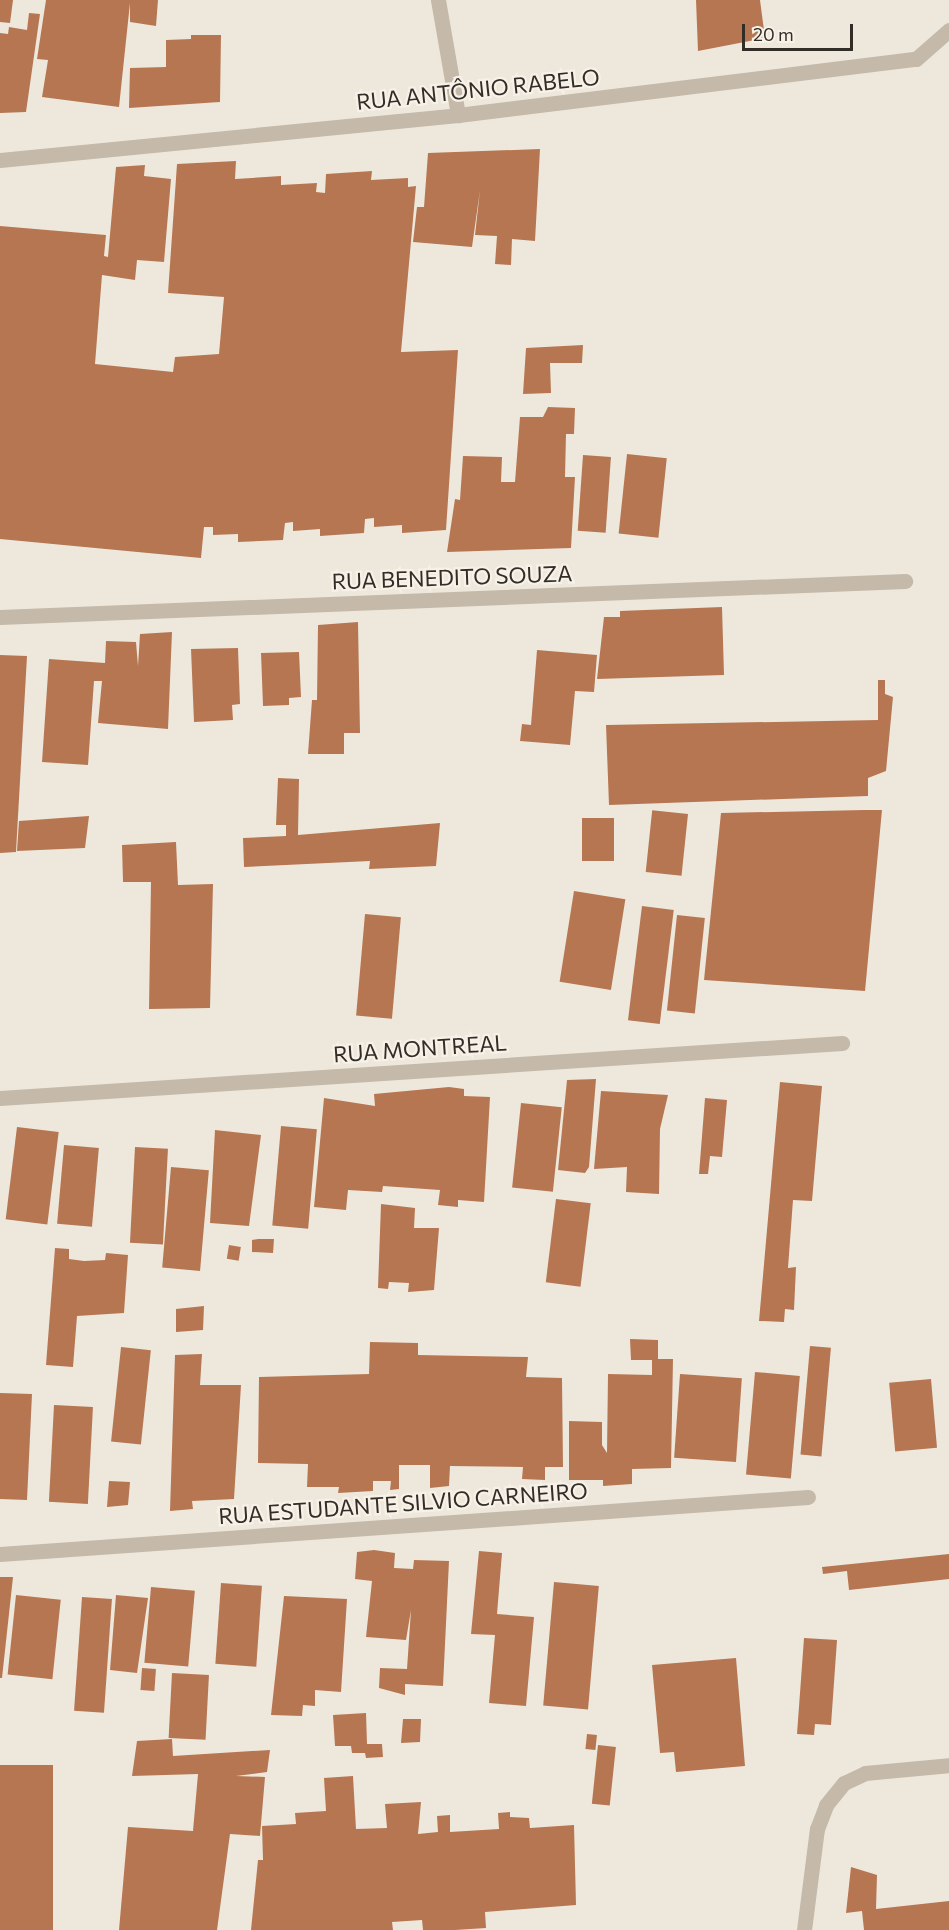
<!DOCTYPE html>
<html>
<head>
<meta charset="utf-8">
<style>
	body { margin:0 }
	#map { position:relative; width:949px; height:1930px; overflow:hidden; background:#eee8dc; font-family:Commissioner,sans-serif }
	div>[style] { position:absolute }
	.building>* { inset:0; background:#b67652; transform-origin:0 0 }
	.street>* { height:15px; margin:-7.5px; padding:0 7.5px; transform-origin:7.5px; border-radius:7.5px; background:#c5b9a9 }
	span { translate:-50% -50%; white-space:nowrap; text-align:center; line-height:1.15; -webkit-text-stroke:4.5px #f7f1e8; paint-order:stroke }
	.street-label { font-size:22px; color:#332d28 }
	.scale { position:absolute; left:742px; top:24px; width:111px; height:27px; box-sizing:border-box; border:3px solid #332d28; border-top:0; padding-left:8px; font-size:18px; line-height:21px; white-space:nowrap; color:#332d28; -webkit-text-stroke:4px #f7f1e8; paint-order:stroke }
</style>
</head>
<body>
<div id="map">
	<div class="building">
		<div style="clip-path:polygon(0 0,13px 0,10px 23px,0 22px)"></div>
		<div style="clip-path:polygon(46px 0,158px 0,156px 26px,130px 22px,130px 3px,119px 107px,42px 97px,48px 60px,37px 59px)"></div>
		<div style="clip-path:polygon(696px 0,760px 0,765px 38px,698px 51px)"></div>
		<div style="clip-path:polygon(29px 13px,40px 14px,26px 112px,0 113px,0 33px,8px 34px,9px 27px,27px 30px)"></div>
		<div style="clip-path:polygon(191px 35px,221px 35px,220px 102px,129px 108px,130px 68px,166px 67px,166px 40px,191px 39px)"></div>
		<div style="clip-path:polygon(540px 149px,535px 241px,512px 239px,511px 265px,495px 264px,497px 236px,475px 235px,480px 190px,472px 247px,413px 242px,417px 207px,424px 207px,428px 153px)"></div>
		<div style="clip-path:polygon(236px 161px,235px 179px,281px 176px,281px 185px,317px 183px,316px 192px,325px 193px,326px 174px,372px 171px,371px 180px,408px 178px,408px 187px,416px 186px,401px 352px,458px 350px,446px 530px,402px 533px,402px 525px,374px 527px,374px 518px,365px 519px,364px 533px,320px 536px,320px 529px,293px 531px,293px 522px,285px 523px,283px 540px,238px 542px,238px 534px,213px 535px,213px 527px,204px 527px,201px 558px,0 539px,0 226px,106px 235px,104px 256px,108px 257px,116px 167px,145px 165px,144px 176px,171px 179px,164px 262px,137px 260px,135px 280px,102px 275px,95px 364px,173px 372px,175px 357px,219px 354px,224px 297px,168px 293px,177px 164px)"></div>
		<div style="clip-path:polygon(583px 345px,582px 363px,550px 363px,551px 393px,523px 394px,526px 348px)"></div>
		<div style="clip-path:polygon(548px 407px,575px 408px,574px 434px,566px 434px,565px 477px,575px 477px,571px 548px,447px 552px,455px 499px,460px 500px,463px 456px,502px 457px,501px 482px,515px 482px,520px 417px,543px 417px)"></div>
		<div style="left:627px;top:454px;width:40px;height:80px;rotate:6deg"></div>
		<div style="left:583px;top:455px;width:28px;height:76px;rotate:4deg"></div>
		<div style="clip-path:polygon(722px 607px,724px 675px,597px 679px,604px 617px,620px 617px,620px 611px)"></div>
		<div style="clip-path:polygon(358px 622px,360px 733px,344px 733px,344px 754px,308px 754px,312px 700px,317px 700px,318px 625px)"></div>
		<div style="clip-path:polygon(172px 632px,168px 729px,98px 723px,102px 681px,94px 681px,88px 765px,42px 762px,49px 659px,105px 663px,106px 641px,136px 642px,138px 666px,140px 634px)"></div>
		<div style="clip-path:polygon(238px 648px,240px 704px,232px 705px,233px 720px,194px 722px,191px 649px)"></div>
		<div style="clip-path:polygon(537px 650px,597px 655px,594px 692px,575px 691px,570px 745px,520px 741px,522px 724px,531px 725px)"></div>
		<div style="clip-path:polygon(299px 652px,301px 697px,289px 698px,289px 705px,263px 706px,261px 653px)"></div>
		<div style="clip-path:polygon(0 655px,27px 656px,16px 852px,0 853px)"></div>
		<div style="clip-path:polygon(878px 680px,885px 680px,885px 694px,893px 697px,886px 771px,868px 778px,868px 796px,609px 805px,606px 725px,878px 720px)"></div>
		<div style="clip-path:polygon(278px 778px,299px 779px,298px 835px,440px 823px,436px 866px,369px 869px,370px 861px,244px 867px,243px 838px,286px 836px,286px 825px,276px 825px)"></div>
		<div style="clip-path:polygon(864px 810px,882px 810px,865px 991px,704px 980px,721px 813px)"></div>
		<div style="left:688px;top:814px;width:62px;height:36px;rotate:96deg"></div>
		<div style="clip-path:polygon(89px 816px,85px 848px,17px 851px,19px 821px)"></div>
		<div style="left:582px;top:818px;width:32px;height:43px"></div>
		<div style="clip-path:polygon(176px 842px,178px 885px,213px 884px,210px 1008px,149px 1009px,151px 882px,123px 882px,122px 845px)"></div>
		<div style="left:574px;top:891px;width:52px;height:92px;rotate:9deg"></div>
		<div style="left:642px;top:906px;width:32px;height:115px;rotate:7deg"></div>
		<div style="left:365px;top:914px;width:36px;height:102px;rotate:5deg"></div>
		<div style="left:677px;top:915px;width:28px;height:96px;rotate:6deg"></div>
		<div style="clip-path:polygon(596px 1079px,589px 1167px,585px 1173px,558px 1170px,567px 1080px)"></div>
		<div style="clip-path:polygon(780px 1082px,822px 1086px,812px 1201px,793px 1200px,788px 1268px,796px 1267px,794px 1310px,785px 1309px,784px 1322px,759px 1321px)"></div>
		<div style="clip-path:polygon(449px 1087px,464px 1089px,464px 1096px,490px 1097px,484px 1202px,458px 1200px,458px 1207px,438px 1205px,440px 1190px,383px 1186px,382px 1192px,348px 1190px,346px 1210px,314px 1207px,324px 1098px,375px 1106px,374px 1094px)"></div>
		<div style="clip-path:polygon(601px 1091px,668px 1095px,660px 1129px,659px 1194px,626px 1192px,627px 1167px,594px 1169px)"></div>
		<div style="clip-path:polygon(705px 1098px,727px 1100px,722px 1157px,710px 1156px,708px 1174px,699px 1174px)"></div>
		<div style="left:521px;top:1103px;width:41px;height:85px;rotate:6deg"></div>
		<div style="left:281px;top:1126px;width:36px;height:100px;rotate:5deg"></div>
		<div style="left:17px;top:1127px;width:42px;height:93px;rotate:7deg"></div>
		<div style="clip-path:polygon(215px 1130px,261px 1135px,249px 1226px,210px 1223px)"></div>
		<div style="left:64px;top:1145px;width:35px;height:79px;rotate:5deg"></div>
		<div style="left:135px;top:1147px;width:33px;height:96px;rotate:3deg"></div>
		<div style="left:171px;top:1167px;width:38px;height:101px;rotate:5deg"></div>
		<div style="left:556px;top:1199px;width:35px;height:84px;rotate:7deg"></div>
		<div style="clip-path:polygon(381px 1204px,415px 1208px,414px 1228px,439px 1228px,434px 1290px,408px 1292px,409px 1283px,389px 1282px,388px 1289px,378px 1288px)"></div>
		<div style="clip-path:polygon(258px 1239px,274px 1239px,273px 1253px,252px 1252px,252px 1240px)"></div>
		<div style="left:229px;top:1245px;width:12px;height:14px;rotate:9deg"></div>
		<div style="clip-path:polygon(55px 1248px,69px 1249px,69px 1259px,84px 1261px,105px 1260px,106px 1253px,128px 1255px,124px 1313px,77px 1316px,73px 1367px,46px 1365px)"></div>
		<div style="clip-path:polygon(204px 1306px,203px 1330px,176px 1332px,176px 1309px)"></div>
		<div style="clip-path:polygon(630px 1339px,658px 1340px,658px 1359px,673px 1359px,671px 1468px,632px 1469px,632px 1484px,603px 1486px,603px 1480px,569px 1480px,569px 1421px,602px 1422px,602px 1445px,607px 1453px,608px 1374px,652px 1375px,652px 1360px,631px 1360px)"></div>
		<div style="clip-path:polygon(370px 1342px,418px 1343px,418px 1355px,528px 1357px,526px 1377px,562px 1378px,563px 1467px,545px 1467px,545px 1480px,522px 1479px,523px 1467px,450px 1466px,449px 1486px,430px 1488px,430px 1465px,399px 1465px,399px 1489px,390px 1490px,391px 1481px,373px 1481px,373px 1491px,338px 1493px,339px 1487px,307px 1487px,308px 1464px,258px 1463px,259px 1377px,369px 1374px)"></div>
		<div style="left:810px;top:1346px;width:21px;height:109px;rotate:5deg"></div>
		<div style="left:121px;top:1347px;width:30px;height:95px;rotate:6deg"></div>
		<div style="clip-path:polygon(202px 1354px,200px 1385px,241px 1385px,234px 1499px,192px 1501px,193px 1509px,170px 1511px,175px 1355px)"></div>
		<div style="left:755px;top:1372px;width:45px;height:103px;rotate:5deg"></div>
		<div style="left:680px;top:1374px;width:62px;height:84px;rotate:4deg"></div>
		<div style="left:931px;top:1379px;width:69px;height:42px;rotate:85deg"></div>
		<div style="clip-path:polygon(0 1393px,32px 1394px,27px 1500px,0 1499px)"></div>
		<div style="left:54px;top:1405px;width:39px;height:97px;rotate:3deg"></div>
		<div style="clip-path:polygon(109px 1481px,130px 1482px,128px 1505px,107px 1507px)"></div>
		<div style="clip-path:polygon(374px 1550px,395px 1553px,394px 1568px,413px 1569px,414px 1560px,449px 1561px,443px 1686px,405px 1684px,405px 1695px,379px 1688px,380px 1668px,407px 1669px,411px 1610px,406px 1640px,366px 1637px,372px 1581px,355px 1579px,357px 1552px)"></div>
		<div style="clip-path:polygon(479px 1551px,502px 1553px,497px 1614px,534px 1617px,526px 1706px,489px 1703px,495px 1635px,471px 1634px)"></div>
		<div style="clip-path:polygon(949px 1554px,949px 1579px,849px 1590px,847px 1571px,823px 1574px,822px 1567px)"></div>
		<div style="clip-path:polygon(0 1577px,13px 1577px,2px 1678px,0 1678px)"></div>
		<div style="left:554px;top:1582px;width:45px;height:124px;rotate:5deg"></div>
		<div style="left:221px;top:1583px;width:41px;height:81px;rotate:4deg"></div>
		<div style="left:151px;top:1587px;width:44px;height:76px;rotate:5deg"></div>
		<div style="left:16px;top:1595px;width:45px;height:80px;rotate:6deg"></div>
		<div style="clip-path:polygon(116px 1595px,148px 1598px,137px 1673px,110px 1670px)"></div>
		<div style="clip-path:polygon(284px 1596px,347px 1599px,341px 1692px,315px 1690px,315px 1706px,303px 1705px,302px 1716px,271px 1715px)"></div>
		<div style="left:82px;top:1597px;width:30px;height:114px;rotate:4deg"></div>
		<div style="clip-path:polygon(804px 1638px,837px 1640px,831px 1725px,815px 1724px,814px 1735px,797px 1734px)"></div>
		<div style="clip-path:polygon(736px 1658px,745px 1766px,676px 1772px,674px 1752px,660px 1753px,652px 1665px)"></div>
		<div style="left:142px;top:1668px;width:14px;height:22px;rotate:4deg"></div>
		<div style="left:172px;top:1673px;width:37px;height:65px;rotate:3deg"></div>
		<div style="clip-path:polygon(366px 1713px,367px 1744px,382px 1744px,383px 1757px,366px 1758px,365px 1753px,352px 1753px,351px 1746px,335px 1746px,333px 1715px)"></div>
		<div style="clip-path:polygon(403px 1719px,421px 1719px,420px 1742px,401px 1743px)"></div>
		<div style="left:587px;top:1734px;width:10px;height:15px;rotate:6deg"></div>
		<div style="clip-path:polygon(172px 1739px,173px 1756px,270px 1750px,267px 1772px,236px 1776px,265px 1777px,260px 1836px,230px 1834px,217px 1930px,119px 1930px,128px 1827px,193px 1831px,198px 1774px,132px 1776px,137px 1741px)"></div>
		<div style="left:598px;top:1745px;width:18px;height:59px;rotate:6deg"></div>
		<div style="left:53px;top:1765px;width:165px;height:53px;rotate:90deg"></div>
		<div style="clip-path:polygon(353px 1776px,356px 1829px,387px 1828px,385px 1804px,421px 1802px,418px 1834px,438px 1832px,437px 1816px,450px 1815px,450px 1832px,499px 1829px,498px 1813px,510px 1812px,510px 1817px,529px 1818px,530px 1828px,574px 1825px,576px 1905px,485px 1912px,486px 1928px,455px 1930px,423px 1930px,422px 1920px,392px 1922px,393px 1930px,251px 1930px,258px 1860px,263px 1860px,262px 1826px,296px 1824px,295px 1813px,326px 1811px,324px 1778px)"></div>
		<div style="clip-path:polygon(851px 1867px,877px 1875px,876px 1909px,949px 1901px,949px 1930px,864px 1930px,862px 1911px,846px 1913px)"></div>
	</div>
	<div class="street">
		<div style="left:438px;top:0;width:117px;rotate:80.1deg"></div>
		<div style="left:0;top:160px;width:460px;rotate:-5.6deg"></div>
		<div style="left:458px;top:115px;width:461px;rotate:-7deg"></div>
		<div style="left:916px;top:59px;width:44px;rotate:-41.3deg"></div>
		<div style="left:0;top:617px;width:906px;rotate:-2.28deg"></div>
		<div style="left:0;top:1098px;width:844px;rotate:-3.74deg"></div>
		<div style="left:0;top:1554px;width:810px;rotate:-4.04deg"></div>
		<div style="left:804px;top:1930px;width:102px;rotate:-82.7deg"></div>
		<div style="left:817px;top:1829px;width:26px;rotate:-69deg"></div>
		<div style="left:826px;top:1805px;width:28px;rotate:-51deg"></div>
		<div style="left:844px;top:1783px;width:23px;rotate:-25deg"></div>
		<div style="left:865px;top:1773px;width:84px;rotate:-5.4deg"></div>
	</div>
	<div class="street-label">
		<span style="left:478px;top:89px;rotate:-6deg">RUA ANTÔNIO RABELO</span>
		<span style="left:452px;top:577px;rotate:-2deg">RUA BENEDITO SOUZA</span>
		<span style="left:420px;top:1048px;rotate:-4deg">RUA MONTREAL</span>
		<span style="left:403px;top:1503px;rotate:-4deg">RUA ESTUDANTE SILVIO CARNEIRO</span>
	</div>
	<div class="scale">20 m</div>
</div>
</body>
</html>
